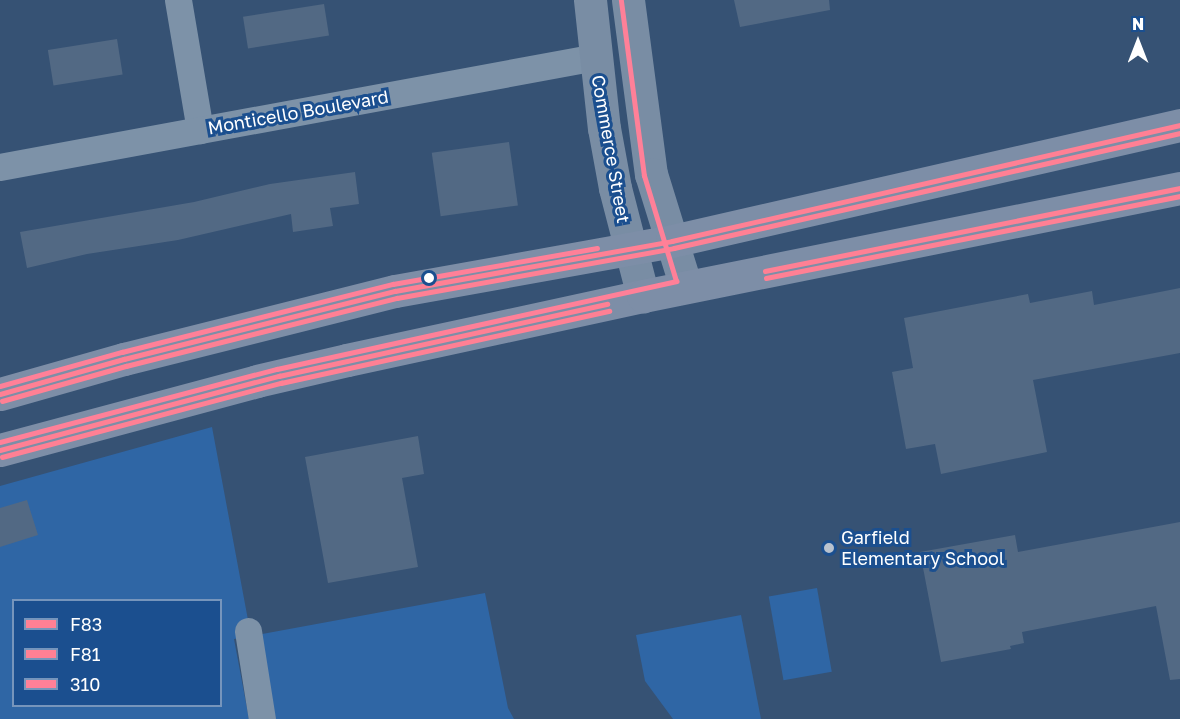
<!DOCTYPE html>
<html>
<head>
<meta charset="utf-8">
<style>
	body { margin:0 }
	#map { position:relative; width:1180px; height:719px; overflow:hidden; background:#365274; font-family:"Golos Text",sans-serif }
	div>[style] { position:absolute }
	.green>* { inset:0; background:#2f66a5; transform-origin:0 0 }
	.building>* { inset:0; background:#526984; transform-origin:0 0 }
	.street>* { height:27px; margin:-13.5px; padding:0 13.5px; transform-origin:13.5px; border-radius:13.5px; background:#7d92a8 }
	.secondary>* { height:33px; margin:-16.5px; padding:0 16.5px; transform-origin:16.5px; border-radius:16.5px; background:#798da4 }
	.primary>* { height:33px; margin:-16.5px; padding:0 16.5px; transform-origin:16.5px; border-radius:16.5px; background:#7d8ea7 }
	.bus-1>* { height:4.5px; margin:-2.25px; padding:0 2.25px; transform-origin:2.25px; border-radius:2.25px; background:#ff8094 }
	.bus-2>* { height:4.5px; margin:-2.25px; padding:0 2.25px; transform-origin:2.25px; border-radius:2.25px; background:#ff8094 }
	.bus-3>* { height:4.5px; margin:-2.25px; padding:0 2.25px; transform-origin:2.25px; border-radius:2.25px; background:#ff8098 }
	.dots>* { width:16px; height:16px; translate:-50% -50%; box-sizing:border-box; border:3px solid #1b4f8f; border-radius:50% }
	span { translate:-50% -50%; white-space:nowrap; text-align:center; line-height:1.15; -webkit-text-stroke:6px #1b4f8f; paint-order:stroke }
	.street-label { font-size:18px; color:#fff }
	.poi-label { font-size:18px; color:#fff }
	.left { translate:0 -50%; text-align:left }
	.legend { position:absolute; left:12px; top:599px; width:210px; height:108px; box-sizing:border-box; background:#1b4f8f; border:2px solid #7695bc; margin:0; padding:8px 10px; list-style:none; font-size:18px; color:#fff }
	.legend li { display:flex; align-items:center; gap:12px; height:30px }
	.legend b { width:30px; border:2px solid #7695bc }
	.north { position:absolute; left:1108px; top:12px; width:60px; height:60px; -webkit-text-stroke:4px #1b4f8f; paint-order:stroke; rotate:0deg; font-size:16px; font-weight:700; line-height:24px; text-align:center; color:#fff }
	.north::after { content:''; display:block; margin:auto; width:21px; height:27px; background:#fff; clip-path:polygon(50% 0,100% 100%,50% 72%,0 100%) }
</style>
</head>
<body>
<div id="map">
	<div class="green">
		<div style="clip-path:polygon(evenodd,212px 427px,251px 636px,485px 593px,508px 708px,514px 719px,266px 719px,250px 637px,234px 639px,249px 719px,0 719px,0 486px,212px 427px,14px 600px,220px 600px,220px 706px,14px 706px,14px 600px)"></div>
		<div style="left:817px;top:588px;width:85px;height:49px;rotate:80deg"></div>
		<div style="clip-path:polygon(741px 615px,761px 719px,673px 719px,645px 681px,636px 635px)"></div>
	</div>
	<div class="building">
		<div style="clip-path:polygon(734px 0,829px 0,830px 10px,740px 27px)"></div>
		<div style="left:324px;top:4px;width:32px;height:82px;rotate:81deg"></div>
		<div style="left:117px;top:39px;width:36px;height:70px;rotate:81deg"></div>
		<div style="left:509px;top:142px;width:64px;height:78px;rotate:82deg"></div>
		<div style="clip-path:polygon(355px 172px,359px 204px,330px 208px,333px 226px,293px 232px,291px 214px,178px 240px,87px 254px,27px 268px,20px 232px,194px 202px,270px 184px)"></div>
		<div style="clip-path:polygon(1180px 288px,1180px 353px,1033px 380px,1047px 452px,941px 474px,935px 444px,906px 449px,892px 372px,913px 368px,904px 318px,1028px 294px,1030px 303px,1092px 291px,1094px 305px)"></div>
		<div style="clip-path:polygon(418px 436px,424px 474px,402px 478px,418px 567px,328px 583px,305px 457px)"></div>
		<div style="clip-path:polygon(27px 500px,38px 535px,0 547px,0 508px)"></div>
		<div style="clip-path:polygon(1180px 522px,1180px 679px,1170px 680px,1156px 606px,1022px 632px,1024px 643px,1010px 646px,1011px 649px,941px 662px,920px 552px,1015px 535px,1018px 552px)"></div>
	</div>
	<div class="street">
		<div style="left:178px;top:0;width:132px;rotate:80.4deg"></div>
		<div style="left:0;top:167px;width:606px;rotate:-10.46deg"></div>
		<div style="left:248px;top:631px;width:89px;rotate:81deg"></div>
	</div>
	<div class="secondary">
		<div style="left:590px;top:0;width:129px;rotate:83.8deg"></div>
		<div style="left:604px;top:128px;width:61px;rotate:79.6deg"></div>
		<div style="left:615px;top:188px;width:112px;rotate:75.5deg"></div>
		<div style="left:628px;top:0;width:176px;rotate:82.5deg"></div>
		<div style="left:651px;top:174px;width:118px;rotate:72.8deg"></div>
	</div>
	<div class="primary">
		<div style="left:0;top:394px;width:129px;rotate:-15.8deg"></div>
		<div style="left:124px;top:359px;width:279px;rotate:-14.1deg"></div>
		<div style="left:395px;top:291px;width:281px;rotate:-10.2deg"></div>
		<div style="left:672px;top:241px;width:521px;rotate:-12.86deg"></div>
		<div style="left:0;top:450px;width:266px;rotate:-15deg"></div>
		<div style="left:257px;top:381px;width:92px;rotate:-13.1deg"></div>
		<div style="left:347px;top:360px;width:303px;rotate:-12.2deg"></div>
		<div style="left:643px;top:296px;width:548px;rotate:-11.37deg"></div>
	</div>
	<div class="bus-1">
		<div style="left:765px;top:271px;width:423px;rotate:-11.3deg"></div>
		<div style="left:0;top:394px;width:129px;rotate:-15.8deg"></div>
		<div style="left:124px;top:359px;width:279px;rotate:-14.1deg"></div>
		<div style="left:395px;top:291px;width:281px;rotate:-10.2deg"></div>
		<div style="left:672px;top:241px;width:521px;rotate:-12.86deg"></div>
		<div style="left:0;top:450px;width:289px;rotate:-14.9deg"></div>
		<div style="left:279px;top:376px;width:336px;rotate:-12.4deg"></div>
	</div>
	<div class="bus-2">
		<div style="left:766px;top:278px;width:422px;rotate:-11.2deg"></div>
		<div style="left:2px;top:401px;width:129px;rotate:-15.8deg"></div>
		<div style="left:126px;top:366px;width:279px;rotate:-14.1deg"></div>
		<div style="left:397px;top:298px;width:281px;rotate:-10.2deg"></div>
		<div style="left:674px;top:248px;width:519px;rotate:-12.8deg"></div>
		<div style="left:2px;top:457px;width:289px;rotate:-14.9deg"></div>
		<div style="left:281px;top:383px;width:336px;rotate:-12.4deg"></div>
	</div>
	<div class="bus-3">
		<div style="left:0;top:386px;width:127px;rotate:-15.6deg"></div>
		<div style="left:122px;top:352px;width:279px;rotate:-14.1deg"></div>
		<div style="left:393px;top:284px;width:207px;rotate:-10deg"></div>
		<div style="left:0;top:442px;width:286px;rotate:-14.8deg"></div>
		<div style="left:277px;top:369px;width:409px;rotate:-12.4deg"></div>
		<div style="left:676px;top:281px;width:110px;rotate:-106.9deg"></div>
		<div style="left:644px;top:176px;width:177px;rotate:-97.5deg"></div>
	</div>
	<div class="dots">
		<div style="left:429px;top:278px;background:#fff"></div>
		<div style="left:829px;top:548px;background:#b9c2ce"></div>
	</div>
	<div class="street-label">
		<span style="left:298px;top:112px;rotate:-10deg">Monticello Boulevard</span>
		<span style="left:611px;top:149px;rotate:80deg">Commerce Street</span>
	</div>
	<div class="poi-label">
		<span class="left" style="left:841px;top:548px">Garfield<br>Elementary School</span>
	</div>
	<ul class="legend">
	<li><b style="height:8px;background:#ff8094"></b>F83</li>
	<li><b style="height:8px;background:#ff8094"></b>F81</li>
	<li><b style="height:8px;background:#ff8098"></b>310</li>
	</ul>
	<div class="north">N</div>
</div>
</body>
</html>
